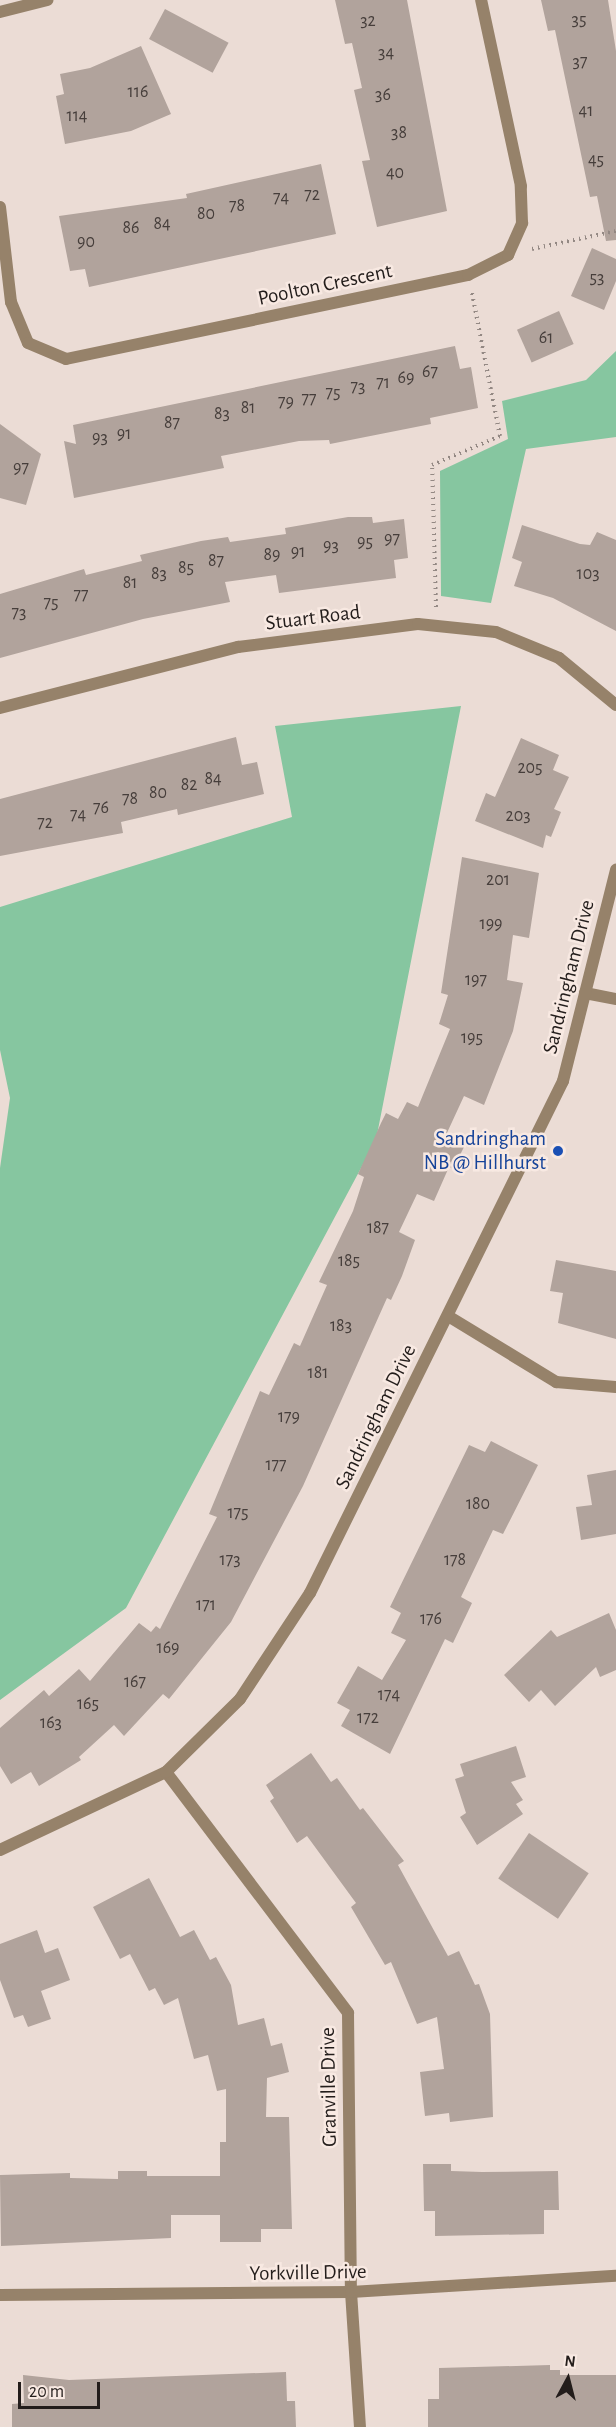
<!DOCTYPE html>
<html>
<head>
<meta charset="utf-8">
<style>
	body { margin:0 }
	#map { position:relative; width:616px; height:2427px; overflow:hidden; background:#ebdcd5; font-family:"Alegreya Sans",sans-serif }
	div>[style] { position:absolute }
	.green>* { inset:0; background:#86c6a0 }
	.building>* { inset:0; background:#b1a39c; transform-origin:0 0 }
	.path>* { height:4px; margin-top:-2px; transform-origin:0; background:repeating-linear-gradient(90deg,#938883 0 1.5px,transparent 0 6px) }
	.street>* { height:12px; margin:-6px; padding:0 6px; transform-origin:6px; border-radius:6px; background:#96826a }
	.dots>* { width:16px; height:16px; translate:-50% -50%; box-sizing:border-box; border:3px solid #f8e9e2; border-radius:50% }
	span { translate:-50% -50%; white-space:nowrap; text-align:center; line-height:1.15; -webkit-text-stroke:5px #f8e9e2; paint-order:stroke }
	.number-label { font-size:18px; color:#463e3b }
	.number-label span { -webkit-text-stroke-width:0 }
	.street-label { font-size:21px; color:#231d1b }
	.transit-label { font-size:21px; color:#164399 }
	.right { translate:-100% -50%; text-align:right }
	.north { position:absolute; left:538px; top:2349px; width:60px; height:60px; -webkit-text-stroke:4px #f8e9e2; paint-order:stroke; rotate:7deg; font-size:16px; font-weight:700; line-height:24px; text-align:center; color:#231d1b }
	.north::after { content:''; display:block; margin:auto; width:21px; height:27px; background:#231d1b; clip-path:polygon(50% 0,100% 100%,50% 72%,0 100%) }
	.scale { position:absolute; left:18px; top:2382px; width:82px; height:27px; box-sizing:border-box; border:3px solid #231d1b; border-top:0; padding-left:8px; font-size:18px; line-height:21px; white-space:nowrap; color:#231d1b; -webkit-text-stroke:4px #f8e9e2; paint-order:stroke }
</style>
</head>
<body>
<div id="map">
	<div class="green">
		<div style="clip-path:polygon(616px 351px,616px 437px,526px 449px,491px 603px,441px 596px,440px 471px,508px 439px,502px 401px,586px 380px)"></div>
		<div style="clip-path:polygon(461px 706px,376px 1140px,126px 1608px,0 1700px,0 1168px,10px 1098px,0 1050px,0 907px,292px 817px,275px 726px)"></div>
	</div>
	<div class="building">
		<div style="clip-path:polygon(335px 0,407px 0,447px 211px,377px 227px,362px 161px,370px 160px,354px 90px,362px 88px,352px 43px,345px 44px)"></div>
		<div style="clip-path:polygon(541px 0,608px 0,616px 51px,616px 240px,606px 241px,597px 196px,590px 197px,555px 30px,548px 31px)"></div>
		<div style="left:165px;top:9px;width:72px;height:34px;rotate:28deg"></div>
		<div style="clip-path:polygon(141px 46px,171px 114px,131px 131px,65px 144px,56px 96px,64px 94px,60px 74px,90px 68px)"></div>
		<div style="clip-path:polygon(321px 164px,336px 234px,89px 287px,85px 269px,70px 271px,59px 216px,187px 198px,186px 194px)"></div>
		<div style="clip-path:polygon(592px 248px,616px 259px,616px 281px,604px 310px,571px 296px)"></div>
		<div style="left:559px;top:311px;width:36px;height:46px;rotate:66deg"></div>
		<div style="clip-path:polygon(455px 346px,460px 369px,471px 367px,478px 408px,430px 418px,431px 424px,330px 444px,329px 440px,299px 441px,221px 456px,224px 468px,74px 498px,64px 441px,76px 444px,73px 425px)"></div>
		<div style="clip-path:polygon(0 424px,41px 454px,26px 505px,0 498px)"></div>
		<div style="clip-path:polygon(348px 517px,372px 517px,373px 523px,404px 519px,408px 558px,394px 560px,396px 578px,279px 593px,276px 575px,225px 582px,230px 602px,143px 619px,0 658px,0 594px,84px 569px,86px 575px,142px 561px,140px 555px,201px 541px,228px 537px,230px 542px,286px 534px,285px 528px)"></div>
		<div style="clip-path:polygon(522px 525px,580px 544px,590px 545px,597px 532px,616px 540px,616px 631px,553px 598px,514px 586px,522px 562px,512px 558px)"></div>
		<div style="clip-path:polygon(236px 737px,242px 765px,257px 762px,264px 794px,178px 815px,177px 809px,121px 822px,123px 833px,0 856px,0 799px)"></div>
		<div style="clip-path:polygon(521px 738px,559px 755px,553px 770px,569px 777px,554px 809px,561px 812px,551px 837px,546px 835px,543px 848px,475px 821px,486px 793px,495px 797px)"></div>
		<div style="clip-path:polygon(462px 857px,539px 873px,529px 938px,513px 935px,507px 980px,523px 983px,513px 1031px,484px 1105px,464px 1096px,446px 1135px,465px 1145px,453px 1169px,449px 1167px,434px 1201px,417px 1194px,399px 1232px,415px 1240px,402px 1276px,391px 1300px,387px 1298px,303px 1486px,231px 1622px,169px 1699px,163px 1694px,124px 1736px,114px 1725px,79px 1757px,81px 1760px,39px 1786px,31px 1772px,11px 1784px,0 1766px,0 1728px,44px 1690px,49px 1696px,79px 1669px,90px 1681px,139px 1623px,151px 1632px,156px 1626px,160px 1629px,217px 1517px,209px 1514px,260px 1391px,269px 1395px,294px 1343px,300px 1346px,327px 1285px,319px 1282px,353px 1211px,364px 1177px,358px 1174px,381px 1123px,386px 1113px,398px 1119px,407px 1102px,418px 1107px,450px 1029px,439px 1024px,448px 995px,441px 993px)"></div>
		<div style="clip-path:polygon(556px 1260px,616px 1271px,616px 1339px,558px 1323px,563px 1293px,550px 1291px)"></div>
		<div style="clip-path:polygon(491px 1441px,538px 1465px,503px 1534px,493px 1530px,461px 1597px,472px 1603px,453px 1643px,445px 1639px,390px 1754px,341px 1726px,350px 1710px,337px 1703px,358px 1666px,382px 1680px,406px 1640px,391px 1633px,401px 1613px,390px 1607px,469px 1445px,485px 1452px)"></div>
		<div style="clip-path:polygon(616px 1470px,616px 1534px,581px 1540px,576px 1507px,592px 1505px,587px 1475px)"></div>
		<div style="clip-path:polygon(609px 1613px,616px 1630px,616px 1670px,600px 1677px,596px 1667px,555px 1706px,541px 1690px,529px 1702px,504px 1675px,551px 1630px,557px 1637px)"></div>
		<div style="clip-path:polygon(516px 1746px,526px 1777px,511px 1782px,523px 1800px,516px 1804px,523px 1814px,477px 1845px,460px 1817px,466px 1813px,455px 1779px,464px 1776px,460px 1764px)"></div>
		<div style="clip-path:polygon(311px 1753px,331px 1782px,337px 1778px,360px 1810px,363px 1808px,404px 1861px,398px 1865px,448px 1956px,459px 1951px,475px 1985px,479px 1984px,490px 2014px,493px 2117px,450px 2122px,449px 2113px,425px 2116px,420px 2072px,444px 2069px,437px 2017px,417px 2024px,391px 1962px,385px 1965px,351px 1907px,356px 1903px,307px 1836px,297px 1843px,270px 1801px,274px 1798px,266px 1785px)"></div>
		<div style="left:529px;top:1833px;width:72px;height:55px;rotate:34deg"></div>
		<div style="clip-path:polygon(149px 1878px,180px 1937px,194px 1930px,210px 1960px,216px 1957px,231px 1985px,238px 2025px,264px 2018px,271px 2046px,282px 2043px,289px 2072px,267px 2078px,266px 2117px,289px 2117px,292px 2229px,261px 2229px,261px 2242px,220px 2242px,220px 2215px,171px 2215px,171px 2238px,1px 2246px,0 2175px,70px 2173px,70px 2178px,118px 2179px,118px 2171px,147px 2171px,147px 2176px,220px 2176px,220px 2142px,226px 2142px,226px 2089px,217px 2091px,208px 2055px,194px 2059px,178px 1998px,164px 2005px,155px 1988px,149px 1991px,130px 1954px,120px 1959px,93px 1907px)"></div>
		<div style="clip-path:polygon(37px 1930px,45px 1953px,58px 1948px,70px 1980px,41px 1991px,51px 2019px,28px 2027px,23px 2015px,14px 2018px,0 1980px,0 1944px)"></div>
		<div style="clip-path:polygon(423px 2164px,451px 2164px,451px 2171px,482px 2172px,558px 2171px,559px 2210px,544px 2210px,544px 2234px,435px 2236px,435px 2211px,424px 2211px)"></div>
		<div style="clip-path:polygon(550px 2365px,550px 2370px,560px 2370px,560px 2375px,616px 2375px,616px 2427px,428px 2427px,428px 2399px,439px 2399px,439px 2368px)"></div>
		<div style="clip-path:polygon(286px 2372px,287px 2401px,295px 2401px,296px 2427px,12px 2427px,12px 2404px,24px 2403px,23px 2375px,69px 2380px)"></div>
	</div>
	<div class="path">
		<div style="left:532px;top:249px;width:86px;rotate:-12.1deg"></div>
		<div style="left:436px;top:607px;width:142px;rotate:-91.6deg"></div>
		<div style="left:432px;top:465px;width:74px;rotate:-23.1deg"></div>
		<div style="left:500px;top:436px;width:146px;rotate:-101.1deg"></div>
	</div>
	<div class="street">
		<div style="left:0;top:12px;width:49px;rotate:-14.3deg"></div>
		<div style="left:0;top:207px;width:96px;rotate:83.4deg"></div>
		<div style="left:11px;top:302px;width:44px;rotate:67.5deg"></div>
		<div style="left:28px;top:343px;width:41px;rotate:22.8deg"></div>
		<div style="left:66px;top:359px;width:411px;rotate:-11.8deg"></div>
		<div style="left:468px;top:275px;width:45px;rotate:-26.6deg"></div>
		<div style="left:508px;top:255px;width:35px;rotate:-66deg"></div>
		<div style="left:522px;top:223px;width:37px;rotate:-92deg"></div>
		<div style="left:521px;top:186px;width:190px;rotate:-102.1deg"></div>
		<div style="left:0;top:708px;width:246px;rotate:-14.4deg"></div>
		<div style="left:238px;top:647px;width:181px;rotate:-7.3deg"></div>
		<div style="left:418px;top:624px;width:78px;rotate:5.9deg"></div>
		<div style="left:496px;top:632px;width:68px;rotate:22.4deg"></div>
		<div style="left:559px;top:658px;width:74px;rotate:39.5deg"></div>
		<div style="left:585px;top:993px;width:32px;rotate:11deg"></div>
		<div style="left:448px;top:1316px;width:127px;rotate:31.4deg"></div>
		<div style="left:556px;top:1382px;width:60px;rotate:4.8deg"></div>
		<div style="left:166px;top:1772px;width:302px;rotate:52.9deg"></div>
		<div style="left:348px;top:2013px;width:279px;rotate:89.4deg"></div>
		<div style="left:351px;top:2292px;width:135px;rotate:86.2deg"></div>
		<div style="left:0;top:1850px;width:183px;rotate:-25.2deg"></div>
		<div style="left:166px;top:1772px;width:104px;rotate:-44.6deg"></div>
		<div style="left:240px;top:1699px;width:127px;rotate:-56.6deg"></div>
		<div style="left:310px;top:1593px;width:571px;rotate:-63.7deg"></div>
		<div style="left:563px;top:1081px;width:218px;rotate:-75.9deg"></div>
		<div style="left:0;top:2295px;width:351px;rotate:-0.5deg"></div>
		<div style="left:351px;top:2292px;width:265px;rotate:-3.5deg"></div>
	</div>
	<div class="dots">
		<div style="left:558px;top:1151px;background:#1a4fb4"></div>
	</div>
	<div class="number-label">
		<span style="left:579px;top:20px">35</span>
		<span style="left:368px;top:21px">32</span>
		<span style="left:386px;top:53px">34</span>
		<span style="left:580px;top:62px">37</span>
		<span style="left:138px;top:92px">116</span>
		<span style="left:383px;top:95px">36</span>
		<span style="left:586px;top:111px">41</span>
		<span style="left:77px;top:116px">114</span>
		<span style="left:399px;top:133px">38</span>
		<span style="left:596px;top:160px">45</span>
		<span style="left:395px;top:173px">40</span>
		<span style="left:312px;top:195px">72</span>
		<span style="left:281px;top:198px">74</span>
		<span style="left:237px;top:206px">78</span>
		<span style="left:206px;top:214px">80</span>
		<span style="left:162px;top:224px">84</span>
		<span style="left:131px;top:228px">86</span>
		<span style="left:86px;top:242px">90</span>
		<span style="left:597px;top:278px">53</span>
		<span style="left:546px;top:338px">61</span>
		<span style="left:430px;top:372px">67</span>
		<span style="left:406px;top:378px">69</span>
		<span style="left:383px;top:383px">71</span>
		<span style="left:358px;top:387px">73</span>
		<span style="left:333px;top:393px">75</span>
		<span style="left:309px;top:399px">77</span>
		<span style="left:286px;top:402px">79</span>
		<span style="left:248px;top:408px">81</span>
		<span style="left:222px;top:414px">83</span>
		<span style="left:172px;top:423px">87</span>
		<span style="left:124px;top:434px">91</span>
		<span style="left:100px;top:438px">93</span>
		<span style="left:21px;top:468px">97</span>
		<span style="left:392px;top:539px">97</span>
		<span style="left:365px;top:542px">95</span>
		<span style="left:331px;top:546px">93</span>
		<span style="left:298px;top:552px">91</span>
		<span style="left:272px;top:555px">89</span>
		<span style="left:216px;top:561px">87</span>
		<span style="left:186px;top:568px">85</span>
		<span style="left:159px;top:574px">83</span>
		<span style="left:588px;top:574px">103</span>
		<span style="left:130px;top:583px">81</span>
		<span style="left:81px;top:595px">77</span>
		<span style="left:51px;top:603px">75</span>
		<span style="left:19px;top:613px">73</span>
		<span style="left:530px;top:768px">205</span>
		<span style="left:213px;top:779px">84</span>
		<span style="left:189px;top:785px">82</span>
		<span style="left:158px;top:793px">80</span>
		<span style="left:130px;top:799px">78</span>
		<span style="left:101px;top:808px">76</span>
		<span style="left:78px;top:815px">74</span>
		<span style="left:518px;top:816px">203</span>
		<span style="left:45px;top:823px">72</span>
		<span style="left:498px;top:880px">201</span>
		<span style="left:491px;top:924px">199</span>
		<span style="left:476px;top:980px">197</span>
		<span style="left:472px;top:1038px">195</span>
		<span style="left:378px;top:1228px">187</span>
		<span style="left:349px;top:1261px">185</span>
		<span style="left:341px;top:1326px">183</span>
		<span style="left:318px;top:1373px">181</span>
		<span style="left:289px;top:1417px">179</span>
		<span style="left:276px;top:1465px">177</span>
		<span style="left:478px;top:1504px">180</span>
		<span style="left:238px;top:1513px">175</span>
		<span style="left:230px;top:1560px">173</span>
		<span style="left:455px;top:1560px">178</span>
		<span style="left:206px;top:1605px">171</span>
		<span style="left:431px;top:1619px">176</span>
		<span style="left:168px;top:1648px">169</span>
		<span style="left:135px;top:1682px">167</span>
		<span style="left:389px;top:1695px">174</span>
		<span style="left:88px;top:1704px">165</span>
		<span style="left:368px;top:1718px">172</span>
		<span style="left:51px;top:1723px">163</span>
	</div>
	<div class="street-label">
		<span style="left:325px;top:285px;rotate:-12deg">Poolton Crescent</span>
		<span style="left:313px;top:618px;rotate:-7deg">Stuart Road</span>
		<span style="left:569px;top:977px;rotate:-76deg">Sandringham Drive</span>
		<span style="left:376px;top:1417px;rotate:-64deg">Sandringham Drive</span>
		<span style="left:329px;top:2087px;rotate:-91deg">Granville Drive</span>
		<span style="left:308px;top:2273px;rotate:-1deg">Yorkville Drive</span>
	</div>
	<div class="transit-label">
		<span class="right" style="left:546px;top:1151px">Sandringham<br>NB @ Hillhurst</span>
	</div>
	<div class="north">N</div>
	<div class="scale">20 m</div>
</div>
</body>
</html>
